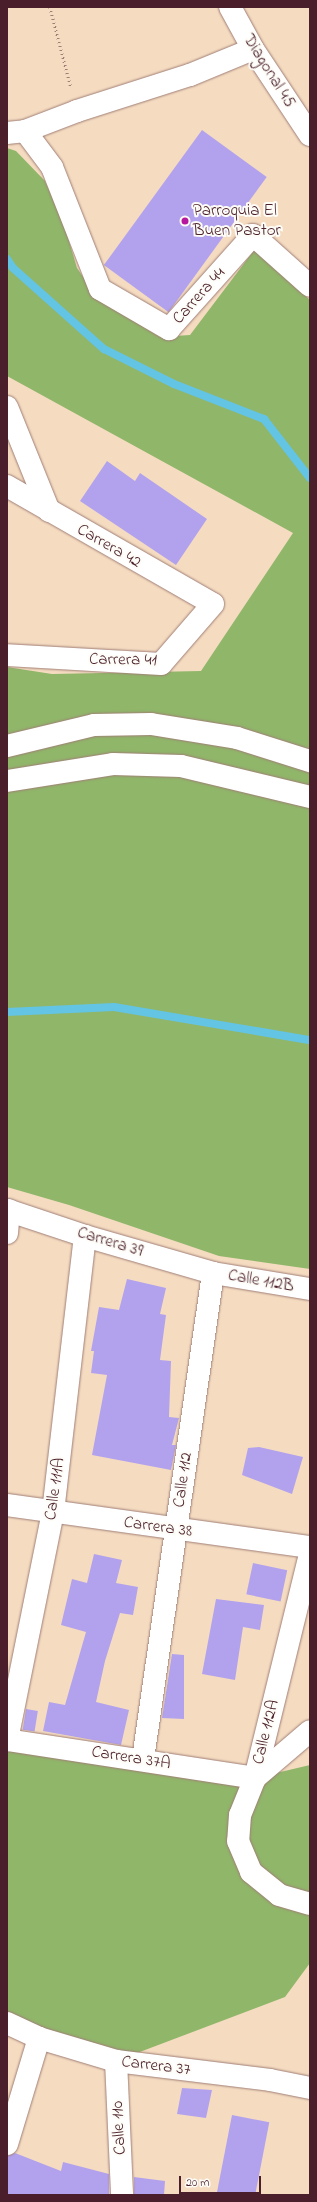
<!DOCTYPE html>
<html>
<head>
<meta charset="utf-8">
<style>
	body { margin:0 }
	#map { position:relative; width:317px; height:2202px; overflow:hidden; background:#f5dcc1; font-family:"Indie Flower",sans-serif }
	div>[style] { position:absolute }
	.forest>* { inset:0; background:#90b66a }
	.stream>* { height:8px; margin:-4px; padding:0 4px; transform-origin:4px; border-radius:4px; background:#64c4e3 }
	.building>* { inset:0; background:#b2a2ed; transform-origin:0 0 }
	.path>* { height:2.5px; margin-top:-1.25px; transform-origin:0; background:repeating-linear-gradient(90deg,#a07e76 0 1px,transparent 0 4px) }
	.roads { filter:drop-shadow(0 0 1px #a07e76) drop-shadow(0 0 1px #a07e76) }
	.minor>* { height:22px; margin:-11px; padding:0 11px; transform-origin:11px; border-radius:11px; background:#fff }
	.major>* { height:22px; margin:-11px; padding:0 11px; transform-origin:11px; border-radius:11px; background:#fff }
	.dots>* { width:11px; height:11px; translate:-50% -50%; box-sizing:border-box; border:2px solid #fdfcf7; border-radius:50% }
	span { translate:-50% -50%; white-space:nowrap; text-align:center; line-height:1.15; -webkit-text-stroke:4px #fdfcf7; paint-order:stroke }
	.street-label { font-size:17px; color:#4a1f2b }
	.poi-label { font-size:17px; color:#4a1f2b }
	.left { translate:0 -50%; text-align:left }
	.frame { position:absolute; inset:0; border:8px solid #4a1f2b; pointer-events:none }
	.scale { position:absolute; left:179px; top:2176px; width:82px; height:18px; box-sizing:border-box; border:2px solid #4a1f2b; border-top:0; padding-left:5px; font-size:12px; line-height:14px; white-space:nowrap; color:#4a1f2b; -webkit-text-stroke:3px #fdfcf7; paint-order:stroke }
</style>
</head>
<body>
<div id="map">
	<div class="forest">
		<div style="clip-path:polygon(7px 148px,16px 151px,45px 181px,63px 221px,77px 268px,94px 293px,112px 308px,160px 337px,190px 335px,255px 249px,310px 300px,310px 1269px,219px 1256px,69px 1205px,7px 1187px,7px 667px,52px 674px,201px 671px,293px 533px,7px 376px)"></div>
		<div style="clip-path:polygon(7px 1745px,255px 1778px,310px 1765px,310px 1963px,285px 1997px,116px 2061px,7px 2023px)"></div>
	</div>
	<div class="stream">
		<div style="left:7px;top:259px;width:11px;rotate:56deg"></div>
		<div style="left:13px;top:268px;width:122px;rotate:41.7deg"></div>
		<div style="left:104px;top:349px;width:78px;rotate:26.6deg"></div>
		<div style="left:174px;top:384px;width:97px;rotate:21.3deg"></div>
		<div style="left:264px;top:419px;width:75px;rotate:52.1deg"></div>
		<div style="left:7px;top:1012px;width:107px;rotate:-2.7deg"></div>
		<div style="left:114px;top:1007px;width:199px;rotate:9.6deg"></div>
	</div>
	<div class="building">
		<div style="left:202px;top:130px;width:80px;height:167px;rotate:36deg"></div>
		<div style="clip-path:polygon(107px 461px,135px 481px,140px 473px,207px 519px,176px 565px,80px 501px)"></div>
		<div style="clip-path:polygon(127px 1279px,166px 1288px,160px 1314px,166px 1315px,160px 1360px,171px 1361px,169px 1417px,179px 1418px,172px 1445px,176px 1445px,171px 1470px,92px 1455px,107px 1375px,91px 1373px,94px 1351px,91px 1351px,99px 1307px,119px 1310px)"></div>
		<div style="clip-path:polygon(259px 1447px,303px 1457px,292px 1494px,242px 1475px,248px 1448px)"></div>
		<div style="clip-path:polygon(94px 1554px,122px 1560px,116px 1583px,138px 1587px,133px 1615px,120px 1613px,105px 1661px,96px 1702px,129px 1710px,121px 1745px,43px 1731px,49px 1702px,65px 1705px,86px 1632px,61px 1625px,72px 1579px,87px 1583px)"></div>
		<div style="left:253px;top:1563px;width:35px;height:32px;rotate:12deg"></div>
		<div style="clip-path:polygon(216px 1599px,264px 1605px,260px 1630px,243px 1627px,235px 1680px,202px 1674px)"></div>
		<div style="clip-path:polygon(172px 1654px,184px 1655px,184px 1719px,162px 1718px)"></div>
		<div style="left:26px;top:1709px;width:12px;height:21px;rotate:9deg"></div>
		<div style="clip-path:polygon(182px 2088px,212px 2090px,206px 2118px,177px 2114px)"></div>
		<div style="left:232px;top:2115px;width:38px;height:82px;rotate:11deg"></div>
		<div style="clip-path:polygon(15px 2153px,61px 2171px,63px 2162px,109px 2174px,109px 2195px,7px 2195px,7px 2156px)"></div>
		<div style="clip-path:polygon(134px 2177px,165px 2181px,164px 2195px,134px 2195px)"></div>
	</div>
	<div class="path">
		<div style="left:50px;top:7px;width:83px;rotate:75.3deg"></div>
	</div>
	<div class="roads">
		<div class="minor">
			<div style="left:230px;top:7px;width:48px;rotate:61.3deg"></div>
			<div style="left:253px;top:49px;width:103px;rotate:56.5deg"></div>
			<div style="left:25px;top:131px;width:45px;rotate:53.1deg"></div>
			<div style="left:52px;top:167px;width:131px;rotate:68.5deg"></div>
			<div style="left:100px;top:289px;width:80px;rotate:30.1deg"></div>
			<div style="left:169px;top:329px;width:126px;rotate:-48.2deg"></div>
			<div style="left:253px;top:235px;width:76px;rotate:41.8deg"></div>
			<div style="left:7px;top:133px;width:18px;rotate:-6deg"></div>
			<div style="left:25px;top:131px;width:56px;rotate:-21deg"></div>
			<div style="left:77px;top:111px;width:119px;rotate:-17.7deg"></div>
			<div style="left:190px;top:75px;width:68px;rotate:-22.4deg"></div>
			<div style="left:7px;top:407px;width:112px;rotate:68deg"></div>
			<div style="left:7px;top:486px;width:237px;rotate:29.8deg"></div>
			<div style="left:213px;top:604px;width:79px;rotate:130.9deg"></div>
			<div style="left:161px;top:664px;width:154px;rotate:-176.7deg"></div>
			<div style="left:7px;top:1210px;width:82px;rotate:18.4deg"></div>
			<div style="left:85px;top:1236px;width:133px;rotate:16.1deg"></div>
			<div style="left:213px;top:1273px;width:98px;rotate:9.4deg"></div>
			<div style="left:7px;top:1233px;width:23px;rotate:-85deg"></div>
			<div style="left:7px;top:1505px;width:306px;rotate:7.9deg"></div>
			<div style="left:310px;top:1554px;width:231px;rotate:103.8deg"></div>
			<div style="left:255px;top:1778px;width:40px;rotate:112deg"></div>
			<div style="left:240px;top:1815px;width:26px;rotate:94deg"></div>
			<div style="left:238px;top:1841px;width:34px;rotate:67deg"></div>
			<div style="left:251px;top:1872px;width:36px;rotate:39deg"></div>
			<div style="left:279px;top:1895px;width:32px;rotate:16deg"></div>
			<div style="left:7px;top:1740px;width:233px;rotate:-78.6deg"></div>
			<div style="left:53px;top:1512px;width:278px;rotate:-83.4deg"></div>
			<div style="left:7px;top:1740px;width:251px;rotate:8.7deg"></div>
			<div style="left:143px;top:1759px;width:491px;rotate:-81.8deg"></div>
			<div style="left:255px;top:1778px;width:72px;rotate:-40.5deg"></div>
			<div style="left:116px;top:2061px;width:134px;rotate:87.4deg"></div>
			<div style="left:7px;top:2144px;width:111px;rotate:-73.2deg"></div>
		</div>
		<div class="major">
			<div style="left:7px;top:746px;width:89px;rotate:-13.6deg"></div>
			<div style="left:94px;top:725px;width:57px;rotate:-1deg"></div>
			<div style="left:151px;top:724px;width:87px;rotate:9.2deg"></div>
			<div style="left:237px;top:738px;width:77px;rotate:17.5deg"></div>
			<div style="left:7px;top:781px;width:107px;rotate:-9.1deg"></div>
			<div style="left:113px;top:764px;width:68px;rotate:1.7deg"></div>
			<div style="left:181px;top:766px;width:133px;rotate:13.5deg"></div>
			<div style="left:7px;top:2023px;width:35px;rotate:25deg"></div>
			<div style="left:39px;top:2038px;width:80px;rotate:16.6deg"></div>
			<div style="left:116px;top:2061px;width:155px;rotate:7deg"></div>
			<div style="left:270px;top:2080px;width:41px;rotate:11.3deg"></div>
		</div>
	</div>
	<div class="dots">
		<div style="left:185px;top:221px;background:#b5179e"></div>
	</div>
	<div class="street-label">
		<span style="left:269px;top:71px;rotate:58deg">Diagonal 45</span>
		<span style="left:199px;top:296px;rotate:-48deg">Carrera 44</span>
		<span style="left:109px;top:546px;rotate:30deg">Carrera 42</span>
		<span style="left:123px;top:660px;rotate:1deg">Carrera 41</span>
		<span style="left:110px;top:1242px;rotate:17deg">Carrera 39</span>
		<span style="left:261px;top:1281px;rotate:10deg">Calle 112B</span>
		<span style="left:183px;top:1480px;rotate:-82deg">Calle 112</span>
		<span style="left:55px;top:1489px;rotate:-82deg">Calle 111A</span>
		<span style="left:158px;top:1527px;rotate:8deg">Carrera 38</span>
		<span style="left:266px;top:1732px;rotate:-76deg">Calle 112A</span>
		<span style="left:131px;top:1758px;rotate:9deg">Carrera 37A</span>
		<span style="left:156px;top:2066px;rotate:7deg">Carrera 37</span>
		<span style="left:119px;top:2128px;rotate:-93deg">Calle 110</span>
	</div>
	<div class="poi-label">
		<span class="left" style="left:193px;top:221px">Parroquia El<br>Buen Pastor</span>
	</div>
	<div class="frame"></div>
	<div class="scale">20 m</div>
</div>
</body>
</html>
